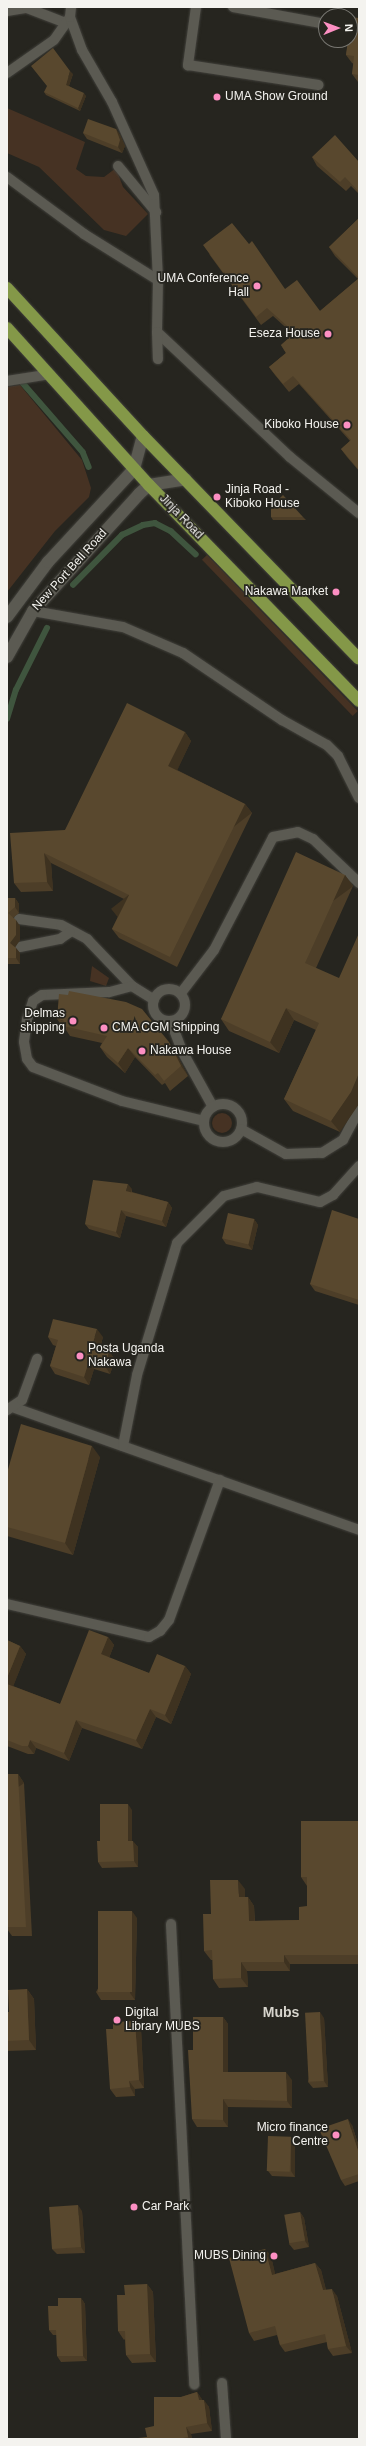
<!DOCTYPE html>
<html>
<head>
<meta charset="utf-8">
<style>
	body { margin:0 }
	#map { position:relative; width:366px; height:2446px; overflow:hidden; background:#26251f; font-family:Helvetica,sans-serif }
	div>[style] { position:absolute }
	.green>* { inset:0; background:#463223; transform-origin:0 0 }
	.round { border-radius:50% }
	.stream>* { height:5.5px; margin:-2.75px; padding:0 2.75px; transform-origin:2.75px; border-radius:2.75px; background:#3f553e }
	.roads { filter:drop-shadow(0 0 1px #41403b) drop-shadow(0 0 1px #41403b) }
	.service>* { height:10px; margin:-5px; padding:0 5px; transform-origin:5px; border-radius:5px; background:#5b5a52 }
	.service>.ring { margin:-5px; padding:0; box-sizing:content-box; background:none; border:10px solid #5b5a52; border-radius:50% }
	.secondary>* { height:12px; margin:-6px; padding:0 6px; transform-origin:6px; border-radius:6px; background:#5b5a52 }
	.trunk>* { height:12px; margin:-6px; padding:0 6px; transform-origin:6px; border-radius:6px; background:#849848 }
	.wall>* { inset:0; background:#4d3e28 }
	.shaded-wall>* { inset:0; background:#3e3220; transform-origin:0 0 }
	.building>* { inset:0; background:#59482e; transform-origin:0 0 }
	.dots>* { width:11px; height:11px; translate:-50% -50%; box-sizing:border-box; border:2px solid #26251f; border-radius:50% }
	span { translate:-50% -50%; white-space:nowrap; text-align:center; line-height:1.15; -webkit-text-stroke:3.5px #26251f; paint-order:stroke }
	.poi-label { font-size:12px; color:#f4f3ef }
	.left { translate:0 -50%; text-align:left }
	.right { translate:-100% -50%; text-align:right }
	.street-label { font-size:12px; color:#f4f3ef }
	.quarter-label { font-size:14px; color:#d7d5cd; font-weight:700 }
	.frame { position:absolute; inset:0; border:8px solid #f4f3ef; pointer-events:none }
	.north { position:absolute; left:318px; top:8px; width:40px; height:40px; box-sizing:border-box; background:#26251f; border:1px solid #787772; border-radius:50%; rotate:89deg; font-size:11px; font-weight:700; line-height:16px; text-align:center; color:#f4f3ef }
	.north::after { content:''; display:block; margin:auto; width:14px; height:18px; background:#fc8fc2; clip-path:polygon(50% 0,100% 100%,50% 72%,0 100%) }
</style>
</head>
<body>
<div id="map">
	<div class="green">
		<div style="clip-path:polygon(7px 108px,85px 142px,76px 169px,86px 176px,104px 177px,116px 168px,123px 187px,148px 214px,126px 236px,104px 230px,39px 167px,7px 153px)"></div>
		<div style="clip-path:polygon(20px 385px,82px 460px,91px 488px,89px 497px,55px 531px,7px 592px,7px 387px)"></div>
		<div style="left:207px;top:555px;width:217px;height:7px;rotate:46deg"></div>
		<div style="clip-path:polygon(92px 966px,109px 978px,106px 986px,90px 981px)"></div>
		<div class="round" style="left:212px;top:1113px;width:20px;height:20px"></div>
	</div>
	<div class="stream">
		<div style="left:23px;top:383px;width:91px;rotate:49deg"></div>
		<div style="left:83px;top:452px;width:16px;rotate:68deg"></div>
		<div style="left:73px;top:585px;width:70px;rotate:-45.6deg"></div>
		<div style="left:122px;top:535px;width:23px;rotate:-25deg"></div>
		<div style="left:143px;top:525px;width:12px;rotate:-9deg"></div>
		<div style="left:155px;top:523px;width:18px;rotate:27deg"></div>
		<div style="left:171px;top:531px;width:34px;rotate:43deg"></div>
		<div style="left:7px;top:719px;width:30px;rotate:-73deg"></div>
		<div style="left:16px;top:690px;width:69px;rotate:-63.4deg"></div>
	</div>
	<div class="roads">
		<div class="service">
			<div style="left:196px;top:7px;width:59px;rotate:97.9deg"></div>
			<div style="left:188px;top:65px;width:132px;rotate:8.7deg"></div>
			<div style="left:233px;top:7px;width:95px;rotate:10.4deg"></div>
			<div style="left:7px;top:11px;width:20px;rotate:-9deg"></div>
			<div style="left:27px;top:8px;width:42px;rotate:21deg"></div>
			<div style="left:7px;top:73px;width:57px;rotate:-35.1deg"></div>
			<div style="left:54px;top:40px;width:28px;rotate:-55deg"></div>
			<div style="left:118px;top:166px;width:60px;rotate:50.4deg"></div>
			<div style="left:7px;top:177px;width:96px;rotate:36.5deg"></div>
			<div style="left:84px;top:234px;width:87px;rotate:31.9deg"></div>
			<div style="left:158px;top:280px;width:85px;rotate:-92.7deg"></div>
			<div style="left:154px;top:195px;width:102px;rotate:-114.3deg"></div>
			<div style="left:112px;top:102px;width:60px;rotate:-120deg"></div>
			<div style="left:82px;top:50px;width:35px;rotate:-110deg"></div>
			<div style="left:70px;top:17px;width:10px;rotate:-84deg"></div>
			<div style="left:158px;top:280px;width:52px;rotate:91.1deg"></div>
			<div style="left:157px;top:332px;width:183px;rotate:43.2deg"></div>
			<div style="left:290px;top:457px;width:89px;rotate:39.1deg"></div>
			<div style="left:157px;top:332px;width:27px;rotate:88deg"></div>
			<div style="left:7px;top:381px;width:39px;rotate:-9deg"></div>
			<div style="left:33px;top:611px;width:91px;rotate:10.1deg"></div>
			<div style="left:123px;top:627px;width:65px;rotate:23.4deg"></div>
			<div style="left:183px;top:653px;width:120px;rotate:34.1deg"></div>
			<div style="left:282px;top:720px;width:51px;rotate:29.1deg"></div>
			<div style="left:327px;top:745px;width:16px;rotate:45deg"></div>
			<div style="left:338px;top:756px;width:47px;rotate:63.4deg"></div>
			<div style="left:19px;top:919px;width:42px;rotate:8.1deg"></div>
			<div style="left:61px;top:925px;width:30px;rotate:28deg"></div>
			<div style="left:87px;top:939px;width:65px;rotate:46.2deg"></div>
			<div style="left:132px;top:986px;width:26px;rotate:32deg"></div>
			<div style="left:20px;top:947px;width:41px;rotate:-11.3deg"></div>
			<div style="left:60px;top:939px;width:12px;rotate:-35deg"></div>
			<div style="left:132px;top:986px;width:24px;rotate:165deg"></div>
			<div style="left:109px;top:992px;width:67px;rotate:177.4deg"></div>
			<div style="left:42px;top:995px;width:11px;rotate:146deg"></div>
			<div style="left:33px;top:1001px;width:20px;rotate:108deg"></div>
			<div style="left:27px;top:1020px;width:22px;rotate:98deg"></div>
			<div style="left:24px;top:1042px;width:17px;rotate:80deg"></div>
			<div style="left:27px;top:1059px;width:10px;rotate:53deg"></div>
			<div style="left:33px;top:1067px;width:95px;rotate:20.9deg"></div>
			<div style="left:122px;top:1101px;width:84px;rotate:13.7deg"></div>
			<div class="ring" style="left:153px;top:989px;width:22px;height:22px"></div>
			<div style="left:181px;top:993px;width:54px;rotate:-52.5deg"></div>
			<div style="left:214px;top:950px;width:127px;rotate:-62.4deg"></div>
			<div style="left:273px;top:837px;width:25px;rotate:-11deg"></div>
			<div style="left:298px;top:832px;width:17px;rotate:25deg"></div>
			<div style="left:313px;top:839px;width:64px;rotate:43.7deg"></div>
			<div style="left:171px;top:1022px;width:31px;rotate:69deg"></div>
			<div style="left:182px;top:1051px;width:64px;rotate:61deg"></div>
			<div class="ring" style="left:204px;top:1104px;width:28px;height:28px"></div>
			<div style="left:241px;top:1129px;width:51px;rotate:29.1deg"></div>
			<div style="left:286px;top:1154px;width:36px;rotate:-2deg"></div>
			<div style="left:322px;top:1153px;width:25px;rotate:-32deg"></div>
			<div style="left:343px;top:1140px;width:34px;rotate:-62deg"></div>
			<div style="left:15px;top:1408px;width:365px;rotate:19.5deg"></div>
			<div style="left:7px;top:1410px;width:18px;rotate:-34deg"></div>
			<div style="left:22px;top:1400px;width:44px;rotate:-69.9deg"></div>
			<div style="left:123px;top:1446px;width:72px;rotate:-78.8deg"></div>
			<div style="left:137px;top:1375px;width:138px;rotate:-73.1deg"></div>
			<div style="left:177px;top:1243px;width:66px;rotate:-45deg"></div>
			<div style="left:224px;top:1196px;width:34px;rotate:-15deg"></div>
			<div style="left:257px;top:1187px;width:65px;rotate:13.4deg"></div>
			<div style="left:320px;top:1202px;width:15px;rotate:-28deg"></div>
			<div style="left:333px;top:1195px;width:39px;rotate:-48deg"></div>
			<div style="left:7px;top:1604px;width:146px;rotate:13.1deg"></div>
			<div style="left:149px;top:1637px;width:13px;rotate:-29deg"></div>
			<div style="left:160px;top:1631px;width:14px;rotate:-51deg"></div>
			<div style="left:169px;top:1620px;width:149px;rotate:-70deg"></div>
			<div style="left:171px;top:1924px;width:461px;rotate:87.1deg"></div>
			<div style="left:222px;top:2383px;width:56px;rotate:85.9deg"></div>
		</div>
		<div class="secondary">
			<div style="left:7px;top:617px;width:69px;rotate:-53.3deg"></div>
			<div style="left:48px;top:562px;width:127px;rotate:-47.2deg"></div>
			<div style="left:134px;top:469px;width:34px;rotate:-75deg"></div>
			<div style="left:7px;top:657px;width:53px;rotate:-60.5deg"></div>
			<div style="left:33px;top:611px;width:158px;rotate:-47.8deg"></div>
			<div style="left:139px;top:494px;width:13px;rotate:-42deg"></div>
			<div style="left:149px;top:485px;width:37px;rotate:-9deg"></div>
		</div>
		<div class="trunk">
			<div style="left:7px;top:288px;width:201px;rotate:47.4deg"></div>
			<div style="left:143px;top:436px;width:310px;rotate:45.9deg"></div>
			<div style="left:7px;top:328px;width:212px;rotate:47.9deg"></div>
			<div style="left:149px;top:485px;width:301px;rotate:45.8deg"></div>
		</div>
	</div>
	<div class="wall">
		<div style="clip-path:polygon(359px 18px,359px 83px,358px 82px,352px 74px,354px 64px,352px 63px,346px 55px,348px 43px,346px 40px,350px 40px)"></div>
		<div style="clip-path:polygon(73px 74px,69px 86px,86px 96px,80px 111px,46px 95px,44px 92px)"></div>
		<div style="clip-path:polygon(116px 129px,120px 135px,125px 146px,122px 153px,87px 139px,83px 133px)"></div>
		<div style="clip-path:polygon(312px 157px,359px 162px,359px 194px,351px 186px,346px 191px,317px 166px)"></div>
		<div style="clip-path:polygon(359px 218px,359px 471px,347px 457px,341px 449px,350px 441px,299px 384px,289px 392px,275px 375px,269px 367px,286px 353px,281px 345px,293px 334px,273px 316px,261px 325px,209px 254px,285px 289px,320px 311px,358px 279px,335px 256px,329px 247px)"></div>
		<div style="clip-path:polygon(271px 517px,303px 517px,306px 520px,273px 520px)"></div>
		<div style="clip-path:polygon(185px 732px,191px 741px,177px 770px,245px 804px,252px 813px,177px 967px,119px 938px,112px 929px,126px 900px,51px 863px,53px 891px,21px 892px,14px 883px,65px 830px)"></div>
		<div style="clip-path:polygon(345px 875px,353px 886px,316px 968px,340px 1132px,293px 1111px,284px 1099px,316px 1030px,294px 1020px,279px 1053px,229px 1031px,221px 1019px)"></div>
		<div style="clip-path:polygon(7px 898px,15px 898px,19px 904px,19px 913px,13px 918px,20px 926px,20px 940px,15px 947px,20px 953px,20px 964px,7px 964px)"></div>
		<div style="clip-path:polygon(57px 1019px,175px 1052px,188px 1076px,170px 1091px,165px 1083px,162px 1085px,135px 1057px,125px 1073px,107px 1057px,100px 1047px,102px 1043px,70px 1036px,66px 1030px,64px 1029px)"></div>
		<div style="clip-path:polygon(132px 1189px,132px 1192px,168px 1202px,172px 1208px,166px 1227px,126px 1216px,120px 1238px,89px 1229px,85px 1224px)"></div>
		<div style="clip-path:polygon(254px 1219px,258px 1225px,252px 1250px,226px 1244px,222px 1238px)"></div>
		<div style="clip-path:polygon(359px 1219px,359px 1305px,315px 1291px,310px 1284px)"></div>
		<div style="clip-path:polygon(48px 1337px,103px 1337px,100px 1348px,109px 1351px,115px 1360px,110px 1374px,94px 1369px,89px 1385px,55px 1374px,50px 1366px,56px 1346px,53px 1345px)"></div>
		<div style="clip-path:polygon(100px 1457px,73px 1555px,7px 1536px,7px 1473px)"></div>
		<div style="clip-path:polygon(108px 1637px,114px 1645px,109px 1658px,149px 1673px,185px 1666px,191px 1674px,171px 1724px,156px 1717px,142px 1749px,82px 1728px,69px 1761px,36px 1748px,34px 1754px,28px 1754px,7px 1746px,7px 1640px,20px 1646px,26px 1654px,13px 1686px,60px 1704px)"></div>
		<div style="clip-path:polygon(7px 1774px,18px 1774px,24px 1783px,32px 1936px,12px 1936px,7px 1929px)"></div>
		<div style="clip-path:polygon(132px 1810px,132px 1841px,138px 1847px,138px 1867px,102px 1868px,98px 1862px,100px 1841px)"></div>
		<div style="clip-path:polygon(359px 1821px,359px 1964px,290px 1964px,290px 1971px,247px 1971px,248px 1987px,219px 1988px,213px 1979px,213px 1960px,211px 1960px,204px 1951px,211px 1914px,245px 1889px,245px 1897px,248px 1897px,254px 1906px,255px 1921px,299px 1920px,307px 1906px,307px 1886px,301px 1877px)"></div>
		<div style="clip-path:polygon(137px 1918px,135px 2000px,101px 2000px,96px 1992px)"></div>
		<div style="clip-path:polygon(27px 1989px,34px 1999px,36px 2050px,7px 2051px,7px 2012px,9px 2012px)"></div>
		<div style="clip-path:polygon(223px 2017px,228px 2024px,228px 2072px,292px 2080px,292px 2108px,228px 2107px,228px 2127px,197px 2127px,192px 2119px,193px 2050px)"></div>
		<div style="clip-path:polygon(324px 2018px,328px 2087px,313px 2088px,308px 2082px)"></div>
		<div style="clip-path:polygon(135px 2021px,141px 2029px,144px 2088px,135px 2089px,135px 2096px,116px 2097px,110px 2089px,113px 2029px)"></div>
		<div style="clip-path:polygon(352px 2125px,359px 2147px,359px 2181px,345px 2186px,341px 2180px)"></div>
		<div style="clip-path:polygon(291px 2137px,295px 2142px,295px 2177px,272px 2176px,268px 2171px)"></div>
		<div style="clip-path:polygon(82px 2211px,85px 2253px,57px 2254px,52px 2249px)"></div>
		<div style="clip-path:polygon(300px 2212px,304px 2218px,309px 2247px,294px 2250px,289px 2244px)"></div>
		<div style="clip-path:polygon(265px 2249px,271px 2256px,275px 2274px,315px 2263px,321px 2270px,326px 2290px,337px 2296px,352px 2353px,333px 2356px,328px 2349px,327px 2342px,285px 2352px,280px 2345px,277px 2335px,254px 2341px,249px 2333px)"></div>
		<div style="clip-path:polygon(147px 2284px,153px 2292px,156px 2362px,132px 2363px,126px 2355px,125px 2339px,124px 2340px,118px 2331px,125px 2295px)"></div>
		<div style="clip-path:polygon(81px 2298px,85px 2304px,87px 2361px,61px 2362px,57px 2356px,57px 2335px,53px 2335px,49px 2330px,58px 2306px)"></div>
		<div style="clip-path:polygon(197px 2392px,202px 2400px,209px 2407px,212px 2431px,191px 2434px,192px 2439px,138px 2439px,147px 2437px,154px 2426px,181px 2397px)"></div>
	</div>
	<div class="shaded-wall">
		<div style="clip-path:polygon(70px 71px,73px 74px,68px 88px,66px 85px)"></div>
		<div style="clip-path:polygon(84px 93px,86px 96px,80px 111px,78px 108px)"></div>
		<div style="clip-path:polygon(116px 129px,120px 135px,125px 146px,122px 153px,118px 147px)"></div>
		<div style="clip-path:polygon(185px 732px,191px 741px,175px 775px,168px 766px)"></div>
		<div style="left:245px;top:804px;width:11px;height:170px;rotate:52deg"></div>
		<div style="clip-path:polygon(44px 853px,51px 863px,53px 891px,47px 882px)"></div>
		<div style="left:345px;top:875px;width:14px;height:97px;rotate:54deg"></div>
		<div style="clip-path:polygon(15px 898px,19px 904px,19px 913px,15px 907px)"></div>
		<div style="clip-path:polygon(16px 920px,20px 926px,20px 940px,14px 949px,10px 943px)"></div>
		<div style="clip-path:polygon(16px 948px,20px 953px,20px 964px,16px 958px)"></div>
		<div style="clip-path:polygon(286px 1008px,294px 1020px,279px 1053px,270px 1042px)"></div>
		<div style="clip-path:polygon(169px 1042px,175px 1052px,188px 1076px,181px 1066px)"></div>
		<div style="clip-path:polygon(128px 1048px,135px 1057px,125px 1073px,118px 1063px)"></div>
		<div style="clip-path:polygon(359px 1073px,359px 1104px,340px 1132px,331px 1121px)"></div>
		<div style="clip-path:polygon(128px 1184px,132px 1189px,130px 1197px,126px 1191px)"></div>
		<div style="clip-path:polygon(168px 1202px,172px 1208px,166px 1227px,162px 1221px)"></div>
		<div style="clip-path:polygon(121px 1210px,126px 1216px,120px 1238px,116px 1232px)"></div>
		<div style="clip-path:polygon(254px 1219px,258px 1225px,252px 1250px,248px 1244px)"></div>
		<div style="clip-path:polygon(97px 1329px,103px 1337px,98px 1354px,92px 1346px)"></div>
		<div style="clip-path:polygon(109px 1351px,115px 1360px,110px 1374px,105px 1366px)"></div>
		<div style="clip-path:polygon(89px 1361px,94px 1369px,89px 1385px,84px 1377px)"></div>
		<div style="clip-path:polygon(92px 1446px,100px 1457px,73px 1555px,65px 1543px)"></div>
		<div style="clip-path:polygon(108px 1637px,114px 1645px,107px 1663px,101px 1654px)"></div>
		<div style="clip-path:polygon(20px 1646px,26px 1654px,11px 1692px,7px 1686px,7px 1678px)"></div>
		<div style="clip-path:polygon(185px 1666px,191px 1674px,171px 1724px,165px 1715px)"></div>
		<div style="clip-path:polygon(150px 1709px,156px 1717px,142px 1749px,136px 1740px)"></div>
		<div style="clip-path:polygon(76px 1720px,82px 1728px,69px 1761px,64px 1753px)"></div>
		<div style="clip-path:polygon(30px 1740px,36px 1748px,34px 1754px,28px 1746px)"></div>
		<div style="left:18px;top:1774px;width:11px;height:153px;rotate:56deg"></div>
		<div style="clip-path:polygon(128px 1804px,132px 1810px,132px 1847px,128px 1841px)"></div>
		<div style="clip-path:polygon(133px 1841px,138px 1847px,138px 1867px,134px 1861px)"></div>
		<div style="clip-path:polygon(238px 1880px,245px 1889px,245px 1906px,239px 1897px)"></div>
		<div style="clip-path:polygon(248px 1897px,254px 1906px,255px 1930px,249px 1921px)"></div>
		<div style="clip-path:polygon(132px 1911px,137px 1918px,135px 2000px,130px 1993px)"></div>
		<div style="clip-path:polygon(284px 1955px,290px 1964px,290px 1971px,284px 1962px)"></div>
		<div style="clip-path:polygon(241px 1962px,247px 1971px,248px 1987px,241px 1978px)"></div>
		<div style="clip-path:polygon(27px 1989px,34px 1999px,36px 2050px,29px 2040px)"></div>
		<div style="clip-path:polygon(320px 2012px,324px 2018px,328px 2087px,324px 2081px)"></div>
		<div style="clip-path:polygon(223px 2017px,228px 2024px,228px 2080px,223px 2072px)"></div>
		<div style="clip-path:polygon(135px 2021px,141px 2029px,144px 2088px,139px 2080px)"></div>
		<div style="clip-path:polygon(286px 2072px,292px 2080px,292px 2108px,287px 2101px)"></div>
		<div style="clip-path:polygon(129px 2081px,135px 2089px,135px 2096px,130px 2087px)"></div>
		<div style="clip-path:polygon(223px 2099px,228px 2107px,228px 2127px,223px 2120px)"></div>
		<div style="clip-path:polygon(348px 2119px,352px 2125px,359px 2147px,359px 2154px)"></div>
		<div style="clip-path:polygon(291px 2137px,295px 2142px,295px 2177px,291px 2171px)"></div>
		<div style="clip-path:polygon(78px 2205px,82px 2211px,85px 2253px,81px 2247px)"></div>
		<div style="clip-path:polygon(300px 2212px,304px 2218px,309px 2247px,305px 2241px)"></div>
		<div style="clip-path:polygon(265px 2249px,271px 2256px,277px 2282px,272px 2275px)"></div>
		<div style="clip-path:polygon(315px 2263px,321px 2270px,328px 2298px,323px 2290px)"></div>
		<div style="clip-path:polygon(147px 2284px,153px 2292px,156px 2362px,150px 2354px)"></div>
		<div style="clip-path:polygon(332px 2289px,337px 2296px,352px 2353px,346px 2346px)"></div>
		<div style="clip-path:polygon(81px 2298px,85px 2304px,87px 2361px,83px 2356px)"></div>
		<div style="clip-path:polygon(197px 2392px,202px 2399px,204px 2408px,199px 2400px)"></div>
		<div style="clip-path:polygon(204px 2400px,209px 2407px,212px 2431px,207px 2423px)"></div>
		<div style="clip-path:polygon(186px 2427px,191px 2434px,192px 2439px,189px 2439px,188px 2437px)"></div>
	</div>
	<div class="building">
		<div style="clip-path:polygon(350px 17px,359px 18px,359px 75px,352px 74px,354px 56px,346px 55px,348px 40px,350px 40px)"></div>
		<div style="clip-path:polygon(53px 48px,70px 71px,66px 85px,84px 93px,78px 108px,44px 92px,47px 86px,31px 66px)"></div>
		<div style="clip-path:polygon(88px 119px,116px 129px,120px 140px,118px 147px,83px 133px)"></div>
		<div style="clip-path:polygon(335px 135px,359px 162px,359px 192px,345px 177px,340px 182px,312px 157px)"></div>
		<div style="clip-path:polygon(359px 218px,359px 470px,341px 449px,351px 440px,293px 376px,283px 384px,269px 367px,286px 353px,281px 345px,295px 333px,267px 308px,256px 317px,203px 245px,232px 223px,249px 244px,252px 241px,285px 289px,297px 280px,320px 311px,359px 278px,329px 247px)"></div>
		<div style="clip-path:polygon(283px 495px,303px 517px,271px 517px,271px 507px)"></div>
		<div style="clip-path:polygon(127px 703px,185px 732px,168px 766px,245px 804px,170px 957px,112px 929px,129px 895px,44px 853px,47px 882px,14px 883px,10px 833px,65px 830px)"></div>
		<div style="clip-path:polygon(296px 852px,345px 875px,305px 963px,339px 978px,359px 933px,359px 1073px,351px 1092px,331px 1121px,284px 1099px,319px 1023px,286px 1008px,270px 1042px,221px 1019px)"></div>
		<div style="clip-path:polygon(7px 898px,15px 898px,15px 907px,8px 913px,16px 920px,16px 935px,10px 943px,16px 948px,16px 958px,7px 958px)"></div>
		<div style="clip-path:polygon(69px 991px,126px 1002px,142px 1009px,169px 1042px,181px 1066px,164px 1081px,158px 1073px,155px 1075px,128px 1048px,118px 1063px,100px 1047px,107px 1036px,63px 1026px,64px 1021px,57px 1019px,59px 994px,68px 995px)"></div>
		<div style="clip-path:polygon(93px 1180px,128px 1184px,126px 1191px,168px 1202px,162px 1221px,121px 1210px,116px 1232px,85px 1224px)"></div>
		<div style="clip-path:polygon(332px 1210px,359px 1219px,359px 1300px,310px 1284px)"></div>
		<div style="left:228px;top:1213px;width:27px;height:26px;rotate:13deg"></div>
		<div style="clip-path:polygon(53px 1319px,97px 1329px,92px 1346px,109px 1351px,105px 1366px,89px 1361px,84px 1377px,50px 1366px,58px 1340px,48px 1337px)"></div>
		<div style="clip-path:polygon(21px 1424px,92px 1446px,65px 1543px,7px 1527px,7px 1473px)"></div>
		<div style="clip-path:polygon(89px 1630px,108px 1637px,101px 1654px,149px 1673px,157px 1654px,185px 1666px,165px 1715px,150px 1709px,136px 1740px,76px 1720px,64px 1753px,30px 1740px,28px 1746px,22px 1746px,7px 1740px,7px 1684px,60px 1704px)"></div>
		<div style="clip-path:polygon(7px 1640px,20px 1646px,7px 1678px)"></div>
		<div style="clip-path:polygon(7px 1774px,18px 1774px,26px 1927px,7px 1927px)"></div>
		<div style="clip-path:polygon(100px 1804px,128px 1804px,128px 1841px,133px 1841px,134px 1861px,98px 1862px,97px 1841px,100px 1841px)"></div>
		<div style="clip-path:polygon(301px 1821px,359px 1821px,359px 1955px,284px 1955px,284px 1962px,241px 1962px,241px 1978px,213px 1979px,212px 1950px,204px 1951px,203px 1914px,211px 1914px,210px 1880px,238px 1880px,239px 1897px,248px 1897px,249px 1921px,299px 1920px,299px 1907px,307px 1906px,307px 1877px,301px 1877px)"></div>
		<div style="left:98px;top:1911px;width:34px;height:81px"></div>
		<div style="clip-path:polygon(27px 1989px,29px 2040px,7px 2041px,7px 2012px,9px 2012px,8px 1990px)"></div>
		<div style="left:320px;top:2012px;width:69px;height:15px;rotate:87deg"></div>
		<div style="clip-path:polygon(193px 2017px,223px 2017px,223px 2072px,286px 2072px,287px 2101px,223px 2099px,223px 2120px,192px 2119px,188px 2050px,193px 2050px)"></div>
		<div style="clip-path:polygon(135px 2021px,139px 2080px,129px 2081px,130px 2087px,110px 2089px,106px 2029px,113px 2029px,113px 2022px)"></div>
		<div style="clip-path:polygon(348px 2119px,359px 2154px,359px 2174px,341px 2180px,319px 2129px)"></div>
		<div style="left:268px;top:2136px;width:23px;height:35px;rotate:2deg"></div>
		<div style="left:78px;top:2205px;width:42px;height:29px;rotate:86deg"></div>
		<div style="left:300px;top:2212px;width:29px;height:16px;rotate:80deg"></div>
		<div style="clip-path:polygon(265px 2249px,272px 2275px,315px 2263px,323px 2290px,332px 2289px,346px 2346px,328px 2349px,325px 2334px,280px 2345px,275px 2326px,249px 2333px,229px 2258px)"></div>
		<div style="clip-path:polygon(147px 2284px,150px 2354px,126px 2355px,125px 2331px,118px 2331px,117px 2295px,125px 2295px,124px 2285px)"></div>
		<div style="clip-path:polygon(58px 2298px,81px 2298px,83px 2356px,57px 2356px,56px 2330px,49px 2330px,48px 2306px,58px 2306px)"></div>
		<div style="clip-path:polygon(197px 2392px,199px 2400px,204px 2400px,207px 2423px,186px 2427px,188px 2437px,178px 2439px,138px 2439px,138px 2438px,147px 2437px,145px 2428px,154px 2426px,154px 2397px,181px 2397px)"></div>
	</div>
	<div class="dots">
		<div style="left:217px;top:97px;background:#fc8fc2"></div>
		<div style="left:257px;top:286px;background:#fc8fc2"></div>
		<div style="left:328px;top:334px;background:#fc8fc2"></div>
		<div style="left:347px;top:425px;background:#fc8fc2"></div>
		<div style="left:217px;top:497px;background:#fc8fc2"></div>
		<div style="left:336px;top:592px;background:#fc8fc2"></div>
		<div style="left:73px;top:1021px;background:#fc8fc2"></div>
		<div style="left:104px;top:1028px;background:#fc8fc2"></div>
		<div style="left:142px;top:1051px;background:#fc8fc2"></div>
		<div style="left:80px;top:1356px;background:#fc8fc2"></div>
		<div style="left:117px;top:2020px;background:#fc8fc2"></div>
		<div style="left:336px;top:2135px;background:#fc8fc2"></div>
		<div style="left:134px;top:2207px;background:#fc8fc2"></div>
		<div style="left:274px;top:2256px;background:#fc8fc2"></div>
	</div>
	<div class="poi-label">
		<span class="left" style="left:225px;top:97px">UMA Show Ground</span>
		<span class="right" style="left:249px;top:286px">UMA Conference<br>Hall</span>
		<span class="right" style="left:320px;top:334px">Eseza House</span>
		<span class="right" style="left:339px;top:425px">Kiboko House</span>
		<span class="left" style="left:225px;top:497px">Jinja Road -<br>Kiboko House</span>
		<span class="right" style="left:328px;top:592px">Nakawa Market</span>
		<span class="right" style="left:65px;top:1021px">Delmas<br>shipping</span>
		<span class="left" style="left:112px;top:1028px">CMA CGM Shipping</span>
		<span class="left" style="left:150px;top:1051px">Nakawa House</span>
		<span class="left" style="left:88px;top:1356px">Posta Uganda<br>Nakawa</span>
		<span class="left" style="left:125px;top:2020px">Digital<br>Library MUBS</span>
		<span class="right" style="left:328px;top:2135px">Micro finance<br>Centre</span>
		<span class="left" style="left:142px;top:2207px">Car Park</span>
		<span class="right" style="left:266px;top:2256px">MUBS Dining</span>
	</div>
	<div class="street-label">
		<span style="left:181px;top:517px;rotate:46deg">Jinja Road</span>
		<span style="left:70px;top:570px;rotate:-48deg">New Port Bell Road</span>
	</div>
	<div class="quarter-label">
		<span style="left:281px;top:2012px">Mubs</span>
	</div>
	<div class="frame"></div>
	<div class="north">N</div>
</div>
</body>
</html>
